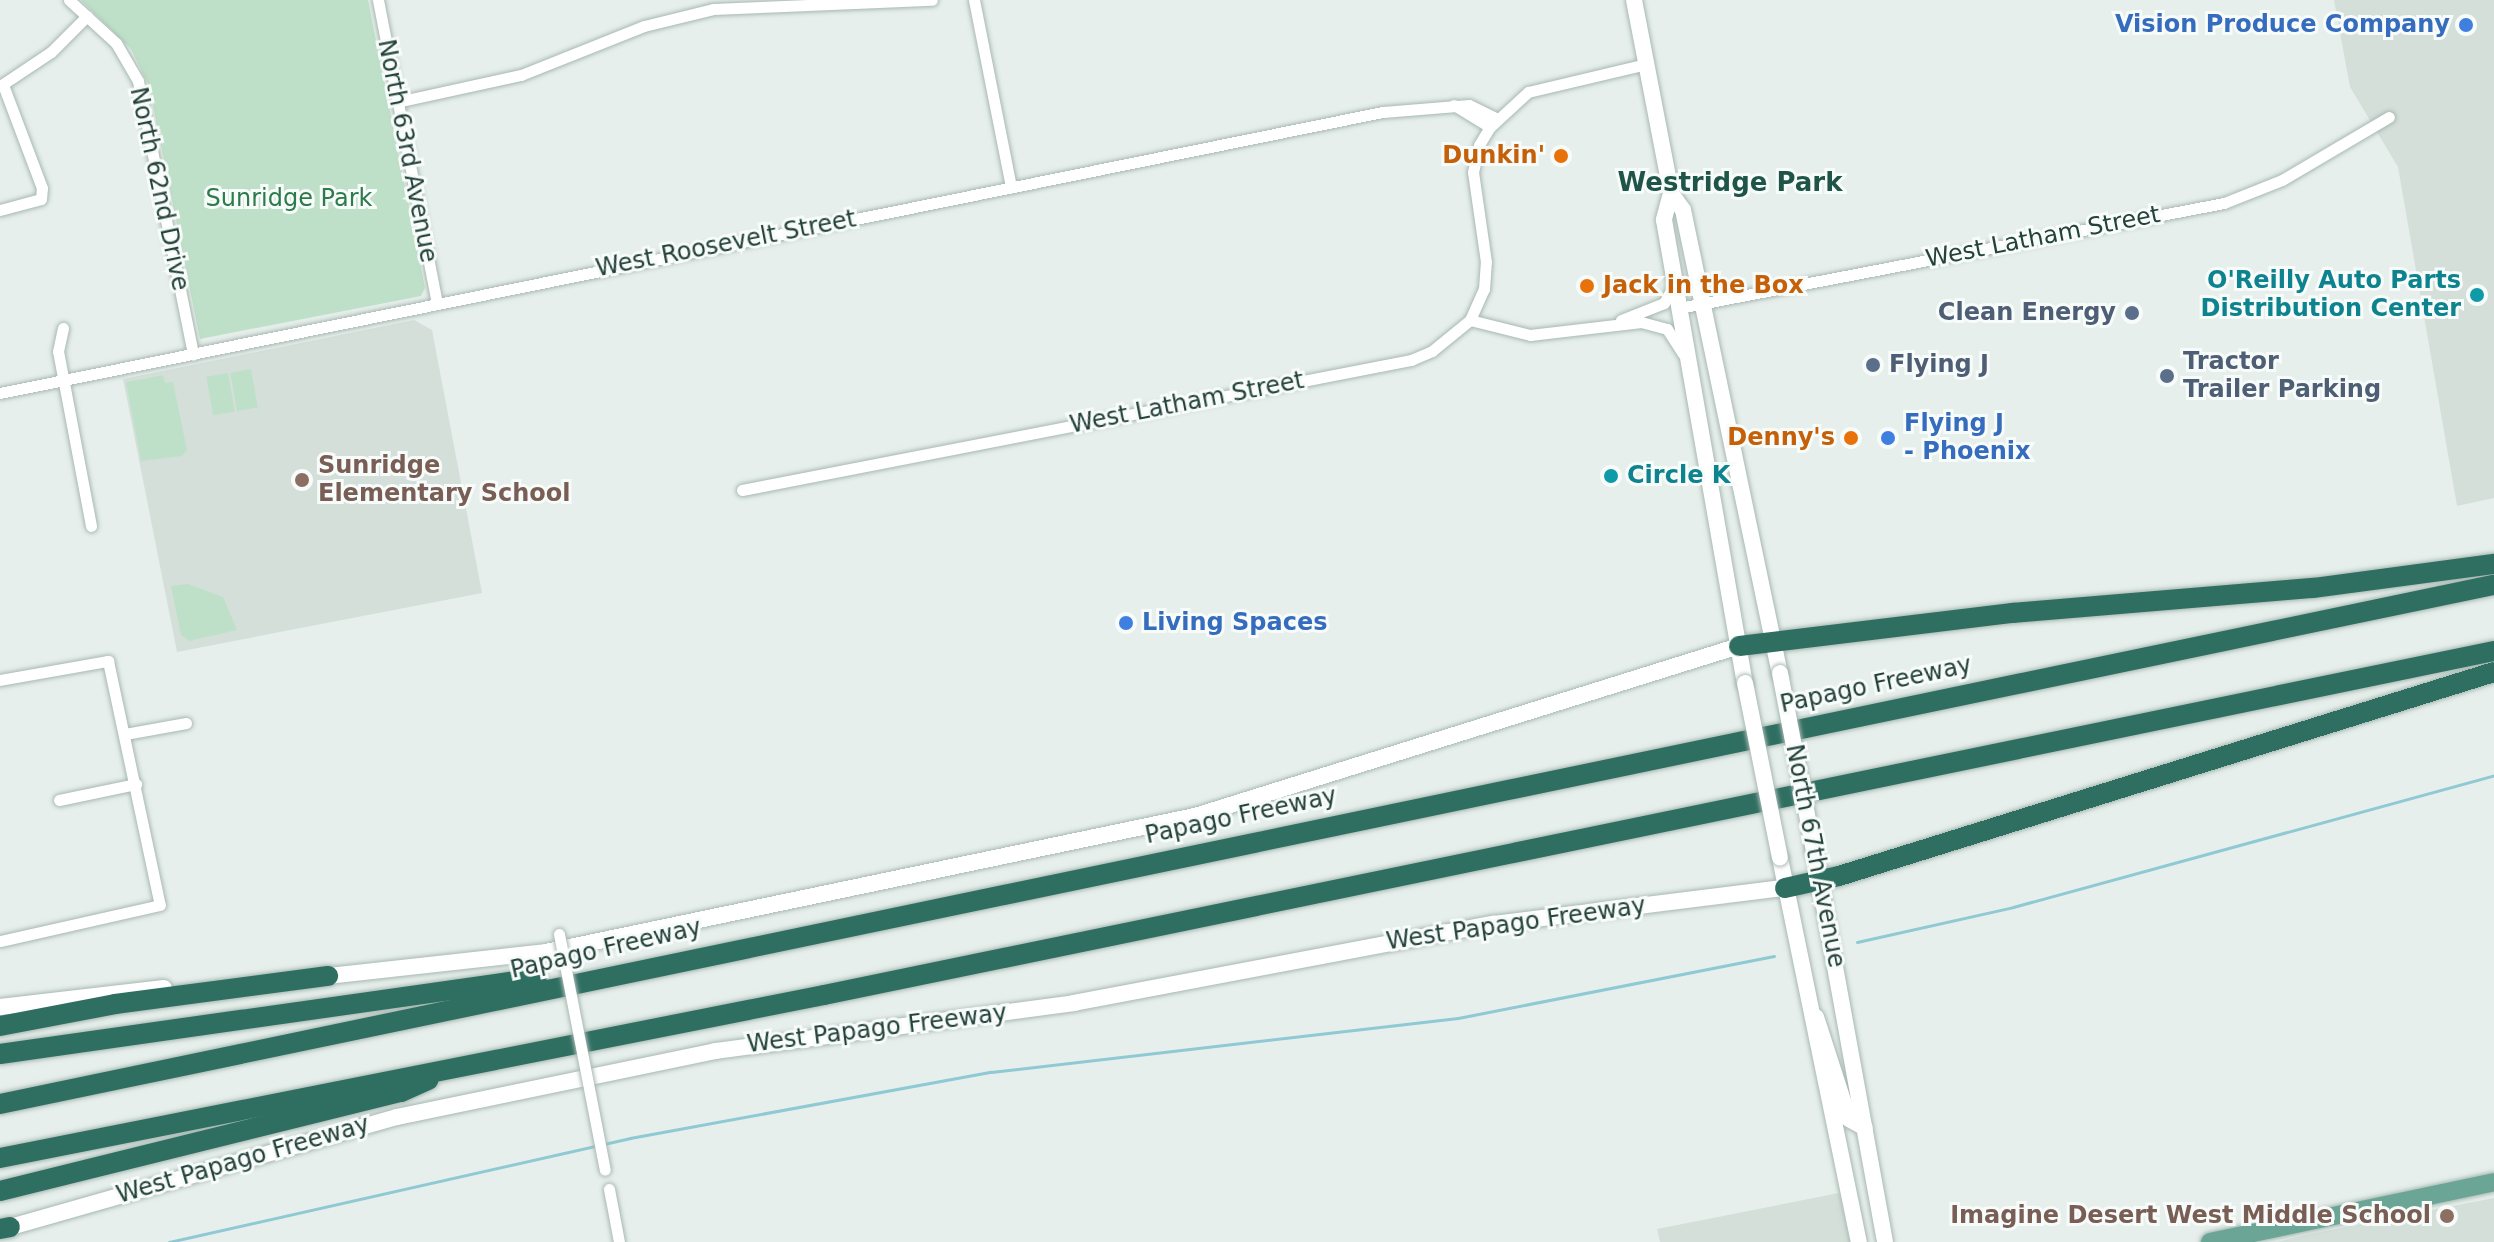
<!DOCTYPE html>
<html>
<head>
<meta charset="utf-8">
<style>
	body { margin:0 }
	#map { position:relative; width:2494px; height:1242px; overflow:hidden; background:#e6efeb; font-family:"DejaVu Sans",sans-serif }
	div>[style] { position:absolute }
	.built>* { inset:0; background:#d4dfda }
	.green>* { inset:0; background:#bfe0c8; transform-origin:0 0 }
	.stream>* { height:3px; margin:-1.5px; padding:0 1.5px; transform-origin:1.5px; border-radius:1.5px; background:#8ec9d4 }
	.roads { filter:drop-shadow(0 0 2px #a8b8b2) drop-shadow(0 0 2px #a8b8b2) }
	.minor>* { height:11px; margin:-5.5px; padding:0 5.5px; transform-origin:5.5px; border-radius:5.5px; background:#fff }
	.secondary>* { height:16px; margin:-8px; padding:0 8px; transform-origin:8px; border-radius:8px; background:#fff }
	.primary>* { height:18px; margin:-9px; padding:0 9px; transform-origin:9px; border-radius:9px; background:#6aa596 }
	.motorway>* { height:20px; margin:-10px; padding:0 10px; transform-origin:10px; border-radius:10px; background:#2f6f62 }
	.bridges { filter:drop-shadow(0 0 2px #a8b8b2) drop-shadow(0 0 2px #a8b8b2) }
	.minor-bridge>* { height:11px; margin:-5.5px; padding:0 5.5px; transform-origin:5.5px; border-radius:5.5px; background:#fff }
	.secondary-bridge>* { height:16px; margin:-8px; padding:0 8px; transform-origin:8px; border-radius:8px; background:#fff }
	.dots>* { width:22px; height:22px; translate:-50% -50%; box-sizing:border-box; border:4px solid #f7fbf9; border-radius:50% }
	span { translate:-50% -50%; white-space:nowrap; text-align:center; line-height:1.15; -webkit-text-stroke:6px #f7fbf9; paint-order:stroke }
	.shop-label { font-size:24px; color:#366cbe; font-weight:700 }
	.right { translate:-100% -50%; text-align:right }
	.left { translate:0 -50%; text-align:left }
	.street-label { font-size:24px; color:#24423a }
	.food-label { font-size:24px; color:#c56008; font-weight:700 }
	.park-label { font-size:24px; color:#2d7a4b }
	.culture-label { font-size:24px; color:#0d838f; font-weight:700 }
	.service-label { font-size:24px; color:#4e5e75; font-weight:700 }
	.education-label { font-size:24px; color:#785e54; font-weight:700 }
	.neighbourhood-label { font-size:26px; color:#1f5548; font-weight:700 }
</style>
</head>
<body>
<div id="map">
	<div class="built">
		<div style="clip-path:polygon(2334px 0,2494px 0,2494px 498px,2457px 506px,2398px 167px,2350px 87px)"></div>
		<div style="clip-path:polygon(414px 320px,432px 330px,482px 593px,177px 652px,123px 379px)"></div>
		<div style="clip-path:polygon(1839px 1193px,1850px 1242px,1660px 1242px,1657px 1229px)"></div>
		<div style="clip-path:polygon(2494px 1198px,2494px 1242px,2277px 1242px,2305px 1235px)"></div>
	</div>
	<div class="green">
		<div style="clip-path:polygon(81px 0,368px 0,425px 288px,421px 296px,200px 339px,149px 86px,131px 49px)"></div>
		<div style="left:251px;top:369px;width:39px;height:21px;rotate:80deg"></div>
		<div style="left:228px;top:373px;width:39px;height:22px;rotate:80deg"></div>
		<div style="clip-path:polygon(163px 375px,165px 383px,173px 382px,187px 450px,182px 456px,141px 461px,126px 382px)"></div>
		<div style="clip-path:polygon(188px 584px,223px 597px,237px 630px,189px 641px,181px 635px,171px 586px)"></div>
	</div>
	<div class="stream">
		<div style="left:1857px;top:942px;width:160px;rotate:-12.6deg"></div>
		<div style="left:2013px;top:907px;width:499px;rotate:-15.3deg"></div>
		<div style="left:169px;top:1242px;width:473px;rotate:-12.7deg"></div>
		<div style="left:630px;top:1138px;width:367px;rotate:-10.4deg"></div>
		<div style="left:991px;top:1072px;width:470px;rotate:-6.6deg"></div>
		<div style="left:1458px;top:1018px;width:322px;rotate:-11.1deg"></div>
	</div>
	<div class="roads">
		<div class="minor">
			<div style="left:69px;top:0;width:64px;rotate:42.5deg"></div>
			<div style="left:116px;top:43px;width:44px;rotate:59.9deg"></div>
			<div style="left:138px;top:81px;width:279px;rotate:78.6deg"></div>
			<div style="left:378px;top:0;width:309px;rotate:79deg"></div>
			<div style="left:974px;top:0;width:191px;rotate:78.8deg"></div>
			<div style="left:0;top:86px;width:61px;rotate:-33.7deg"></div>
			<div style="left:51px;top:52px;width:51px;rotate:-45deg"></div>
			<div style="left:397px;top:102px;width:127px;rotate:-12.3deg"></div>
			<div style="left:521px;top:75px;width:132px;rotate:-21.7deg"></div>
			<div style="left:644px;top:26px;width:71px;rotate:-13.8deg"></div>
			<div style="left:713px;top:9px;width:219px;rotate:-2.4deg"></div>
			<div style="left:1454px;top:105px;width:42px;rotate:31.4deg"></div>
			<div style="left:0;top:210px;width:42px;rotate:-15deg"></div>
			<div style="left:41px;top:199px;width:11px;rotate:-85deg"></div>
			<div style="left:42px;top:188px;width:110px;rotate:-110.7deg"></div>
			<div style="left:1679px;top:308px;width:555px;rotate:-10.91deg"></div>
			<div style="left:2224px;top:203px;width:62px;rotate:-21.6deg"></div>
			<div style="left:2282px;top:180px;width:124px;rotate:-30.5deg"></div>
			<div style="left:1470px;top:320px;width:62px;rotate:14deg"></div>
			<div style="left:1530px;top:335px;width:112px;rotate:-6.7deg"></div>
			<div style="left:1641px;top:322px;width:27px;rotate:15deg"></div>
			<div style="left:1667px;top:329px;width:30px;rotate:57deg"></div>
			<div style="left:1621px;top:320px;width:46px;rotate:-21.6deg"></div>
			<div style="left:1664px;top:303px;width:23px;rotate:-61deg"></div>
			<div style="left:63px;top:328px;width:24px;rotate:102deg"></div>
			<div style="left:58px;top:351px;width:178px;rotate:79.3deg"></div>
			<div style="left:0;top:393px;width:1411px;rotate:-11.49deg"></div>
			<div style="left:1383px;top:112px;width:86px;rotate:-4.7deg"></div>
			<div style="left:1469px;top:105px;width:30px;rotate:26deg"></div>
			<div style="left:742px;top:490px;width:682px;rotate:-11deg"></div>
			<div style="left:1411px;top:360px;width:23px;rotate:-23deg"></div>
			<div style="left:1432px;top:351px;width:49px;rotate:-39.2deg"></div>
			<div style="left:1470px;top:320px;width:34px;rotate:-66deg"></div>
			<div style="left:1484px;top:289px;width:27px;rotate:-86deg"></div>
			<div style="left:1486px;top:262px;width:91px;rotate:-98.2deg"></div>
			<div style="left:1473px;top:172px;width:28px;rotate:-77deg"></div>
			<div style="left:1479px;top:145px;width:21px;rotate:-59deg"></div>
			<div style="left:1490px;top:127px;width:52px;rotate:-42.6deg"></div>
			<div style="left:1528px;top:92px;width:121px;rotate:-13.3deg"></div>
			<div style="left:0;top:680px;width:110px;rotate:-10deg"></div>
			<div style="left:108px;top:661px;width:249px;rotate:78deg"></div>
			<div style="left:160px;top:905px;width:164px;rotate:167.3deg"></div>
			<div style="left:125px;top:734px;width:62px;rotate:-10.2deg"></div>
			<div style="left:59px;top:800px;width:79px;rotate:-11.7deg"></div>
			<div style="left:609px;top:1189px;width:54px;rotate:79.3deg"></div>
		</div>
		<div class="secondary">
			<div style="left:1634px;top:0;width:197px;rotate:79.1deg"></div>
			<div style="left:1671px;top:193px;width:21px;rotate:55deg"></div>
			<div style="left:1683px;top:210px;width:473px;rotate:78.2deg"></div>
			<div style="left:1671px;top:193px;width:28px;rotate:105deg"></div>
			<div style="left:1664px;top:220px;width:470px;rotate:80.1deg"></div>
			<div style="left:1814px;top:851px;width:397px;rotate:79.7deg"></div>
			<div style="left:1780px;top:858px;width:392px;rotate:78.4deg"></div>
			<div style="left:319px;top:977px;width:228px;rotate:-6.3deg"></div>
			<div style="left:546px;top:952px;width:663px;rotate:-11.84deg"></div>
			<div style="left:1195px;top:816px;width:570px;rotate:-17.35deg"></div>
			<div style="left:0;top:1007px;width:165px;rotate:-6.6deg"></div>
			<div style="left:1816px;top:1017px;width:107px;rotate:72.1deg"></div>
			<div style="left:1849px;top:1119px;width:18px;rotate:29deg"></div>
			<div style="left:0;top:1230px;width:413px;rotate:-15.9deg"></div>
			<div style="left:397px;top:1117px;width:325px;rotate:-11.7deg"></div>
			<div style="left:715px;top:1051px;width:362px;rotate:-7.6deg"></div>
			<div style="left:1074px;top:1003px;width:427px;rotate:-10.7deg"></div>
			<div style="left:1494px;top:924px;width:293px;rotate:-7.1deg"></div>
		</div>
		<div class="primary">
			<div style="left:2210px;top:1242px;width:290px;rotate:-11.9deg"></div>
		</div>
		<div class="motorway">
			<div style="left:1739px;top:646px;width:276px;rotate:-6.9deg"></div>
			<div style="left:2013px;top:613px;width:301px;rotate:-4.8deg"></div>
			<div style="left:2313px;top:588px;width:183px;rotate:-7.6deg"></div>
			<div style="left:1785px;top:888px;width:55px;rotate:-12.5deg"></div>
			<div style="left:1839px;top:876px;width:686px;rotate:-17.3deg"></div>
			<div style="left:0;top:1026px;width:117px;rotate:-10.8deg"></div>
			<div style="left:115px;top:1004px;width:215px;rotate:-7.5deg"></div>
			<div style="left:0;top:1054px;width:542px;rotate:-8.06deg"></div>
			<div style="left:0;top:1104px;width:2547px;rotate:-11.76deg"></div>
			<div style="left:0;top:1158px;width:840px;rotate:-11.19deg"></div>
			<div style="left:824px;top:995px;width:1705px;rotate:-11.64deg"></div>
			<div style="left:0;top:1191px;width:413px;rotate:-13.9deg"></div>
			<div style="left:401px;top:1092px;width:30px;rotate:-24deg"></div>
			<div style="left:0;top:1229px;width:10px;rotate:-11deg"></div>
		</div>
	</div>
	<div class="bridges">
		<div class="minor-bridge">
			<div style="left:559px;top:934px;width:240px;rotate:79deg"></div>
		</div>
		<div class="secondary-bridge">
			<div style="left:1780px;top:673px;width:181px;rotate:79.2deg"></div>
			<div style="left:1745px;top:683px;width:178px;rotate:78.7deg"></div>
		</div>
	</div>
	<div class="dots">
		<div style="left:2466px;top:25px;background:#3f7fe0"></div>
		<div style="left:1561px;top:156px;background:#e8710a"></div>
		<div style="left:1587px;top:286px;background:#e8710a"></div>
		<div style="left:2477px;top:295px;background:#0f9aa8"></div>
		<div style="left:2132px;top:313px;background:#5c6f8a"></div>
		<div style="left:1873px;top:365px;background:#5c6f8a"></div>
		<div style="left:2167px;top:376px;background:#5c6f8a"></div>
		<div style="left:1851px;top:438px;background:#e8710a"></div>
		<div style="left:1888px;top:438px;background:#3f7fe0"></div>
		<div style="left:1611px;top:476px;background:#0f9aa8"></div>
		<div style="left:302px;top:480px;background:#8d6e63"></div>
		<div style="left:1126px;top:623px;background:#3f7fe0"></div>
		<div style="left:2447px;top:1216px;background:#8d6e63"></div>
	</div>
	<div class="shop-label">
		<span class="right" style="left:2450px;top:25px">Vision Produce Company</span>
		<span class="left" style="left:1904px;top:438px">Flying J<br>- Phoenix</span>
		<span class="left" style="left:1142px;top:623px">Living Spaces</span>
	</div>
	<div class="street-label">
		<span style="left:407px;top:151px;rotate:79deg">North 63rd Avenue</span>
		<span style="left:159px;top:189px;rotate:78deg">North 62nd Drive</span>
		<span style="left:2043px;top:237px;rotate:-11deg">West Latham Street</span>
		<span style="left:726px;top:244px;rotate:-11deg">West Roosevelt Street</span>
		<span style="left:1187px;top:403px;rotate:-11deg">West Latham Street</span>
		<span style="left:1876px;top:685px;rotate:-12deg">Papago Freeway</span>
		<span style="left:1241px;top:816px;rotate:-12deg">Papago Freeway</span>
		<span style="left:1815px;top:856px;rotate:79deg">North 67th Avenue</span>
		<span style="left:1516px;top:924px;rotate:-8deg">West Papago Freeway</span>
		<span style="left:606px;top:949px;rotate:-13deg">Papago Freeway</span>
		<span style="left:877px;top:1029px;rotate:-7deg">West Papago Freeway</span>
		<span style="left:243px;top:1160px;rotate:-16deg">West Papago Freeway</span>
	</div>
	<div class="food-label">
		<span class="right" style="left:1545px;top:156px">Dunkin'</span>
		<span class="left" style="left:1603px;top:286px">Jack in the Box</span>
		<span class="right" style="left:1835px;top:438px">Denny's</span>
	</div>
	<div class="park-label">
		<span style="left:289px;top:199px">Sunridge Park</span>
	</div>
	<div class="culture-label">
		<span class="right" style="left:2461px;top:295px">O'Reilly Auto Parts<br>Distribution Center</span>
		<span class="left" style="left:1627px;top:476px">Circle K</span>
	</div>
	<div class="service-label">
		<span class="right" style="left:2116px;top:313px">Clean Energy</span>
		<span class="left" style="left:2183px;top:376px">Tractor<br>Trailer Parking</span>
		<span class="left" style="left:1889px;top:365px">Flying J</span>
	</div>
	<div class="education-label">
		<span class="left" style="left:318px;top:480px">Sunridge<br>Elementary School</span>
		<span class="right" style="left:2431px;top:1216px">Imagine Desert West Middle School</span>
	</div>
	<div class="neighbourhood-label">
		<span style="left:1730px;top:183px">Westridge Park</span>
	</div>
</div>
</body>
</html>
